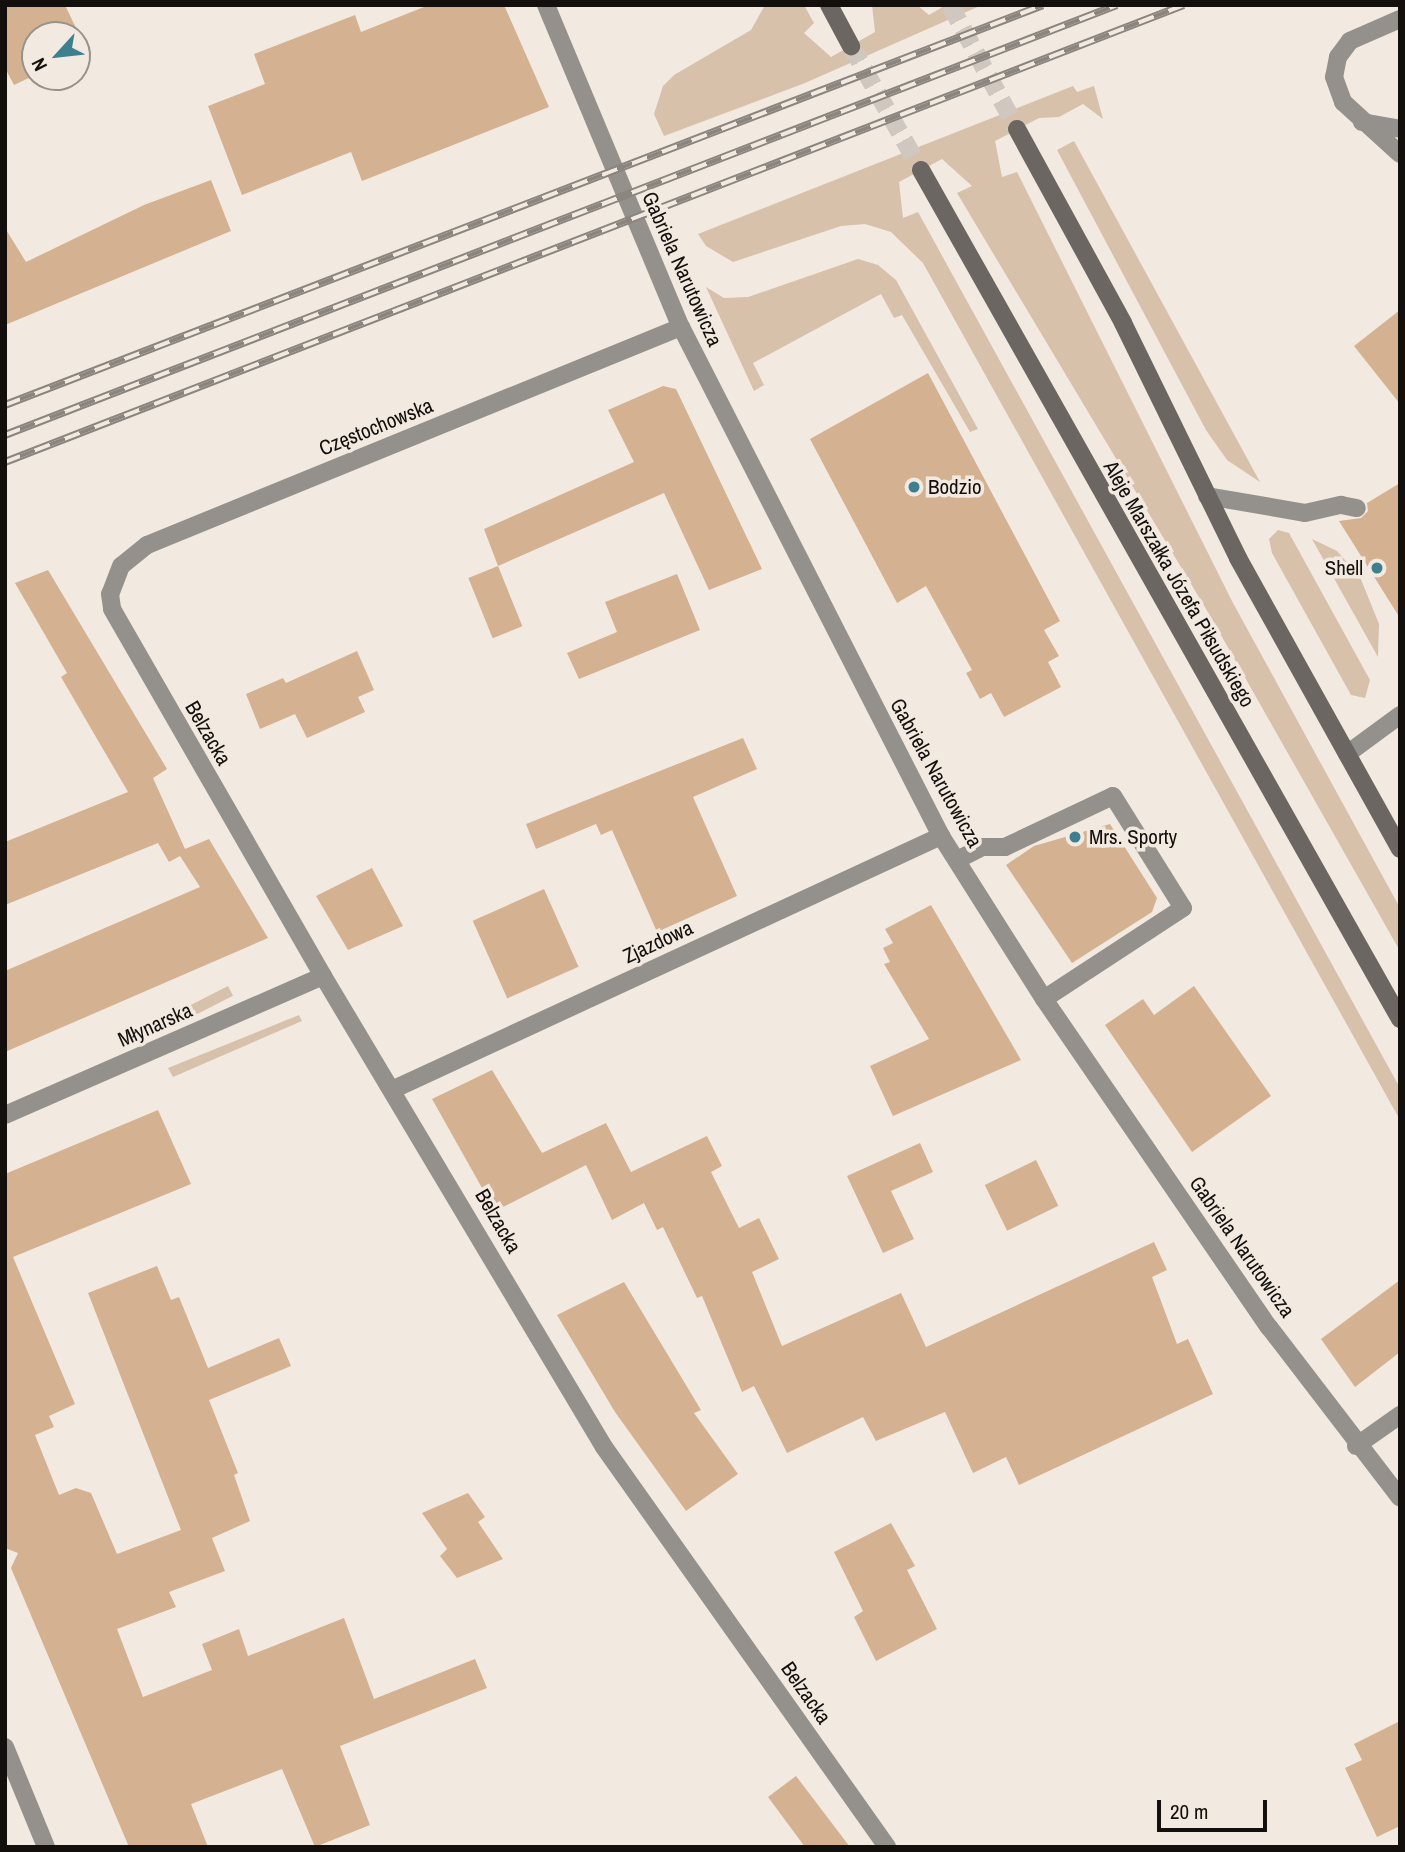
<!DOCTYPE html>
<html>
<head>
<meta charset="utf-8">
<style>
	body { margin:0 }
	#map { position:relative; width:1405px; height:1852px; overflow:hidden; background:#f2e9e0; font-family:"Archivo Narrow",sans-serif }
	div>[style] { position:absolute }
	.green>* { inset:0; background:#d7c1ab; transform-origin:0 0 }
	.building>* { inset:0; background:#d4b291; transform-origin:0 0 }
	.secondary-tunnel>* { height:18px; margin-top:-9px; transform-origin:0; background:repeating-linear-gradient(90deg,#d0c8c0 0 18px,transparent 0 27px) }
	.service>* { height:18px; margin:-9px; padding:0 9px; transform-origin:9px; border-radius:9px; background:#94918d }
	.minor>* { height:18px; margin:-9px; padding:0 9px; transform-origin:9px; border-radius:9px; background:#94918d }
	.tertiary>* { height:18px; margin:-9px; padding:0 9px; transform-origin:9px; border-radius:9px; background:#94918d }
	.secondary>* { height:18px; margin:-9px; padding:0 9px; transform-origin:9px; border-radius:9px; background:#6b6661 }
	.rail>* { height:8px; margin-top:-4px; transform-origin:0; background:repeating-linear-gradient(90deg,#f2e9e0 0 16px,#8b857f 0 32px); box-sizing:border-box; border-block:2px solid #8b857f }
	.dots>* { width:19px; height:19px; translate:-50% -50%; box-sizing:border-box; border:4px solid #f2e9e0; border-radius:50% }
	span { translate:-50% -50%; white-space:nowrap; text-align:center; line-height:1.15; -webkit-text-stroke:7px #f2e9e0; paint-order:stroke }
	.street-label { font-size:21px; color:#120f0c }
	.poi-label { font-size:21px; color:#120f0c }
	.left { translate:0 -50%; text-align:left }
	.right { translate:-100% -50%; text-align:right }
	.frame { position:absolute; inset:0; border:7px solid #120f0c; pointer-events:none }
	.north { position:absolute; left:21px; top:21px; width:70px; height:70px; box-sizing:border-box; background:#f2e9e0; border:2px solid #98928b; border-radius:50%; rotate:243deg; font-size:19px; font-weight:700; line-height:28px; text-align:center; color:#120f0c }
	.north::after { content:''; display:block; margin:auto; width:24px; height:32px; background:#3c7f8f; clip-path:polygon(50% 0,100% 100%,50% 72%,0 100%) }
	.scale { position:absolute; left:1157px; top:1800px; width:110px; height:32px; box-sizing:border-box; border:4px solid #120f0c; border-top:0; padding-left:9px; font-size:21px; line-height:24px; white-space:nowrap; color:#120f0c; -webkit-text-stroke:5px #f2e9e0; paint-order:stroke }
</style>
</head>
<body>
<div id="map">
	<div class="green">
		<div style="clip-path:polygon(765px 5px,804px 5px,814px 23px,804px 33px,831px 57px,875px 32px,872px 5px,917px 5px,929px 15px,946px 5px,982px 5px,805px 83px,664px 136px,654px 114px,663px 86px,674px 75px,751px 30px)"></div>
		<div style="clip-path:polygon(1073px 86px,1077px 92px,1094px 86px,1103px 119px,1083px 104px,1059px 117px,1039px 118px,995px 141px,1002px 177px,1017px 172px,1233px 603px,1400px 908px,1400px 951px,1209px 614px,957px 193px,972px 186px,942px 159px,899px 182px,903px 218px,918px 212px,1400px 1088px,1400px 1120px,923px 263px,891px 232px,865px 224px,841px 226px,733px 262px,706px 246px,698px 234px)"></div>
		<div style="clip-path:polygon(1074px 141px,1260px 482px,1227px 460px,1206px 430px,1057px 150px)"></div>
		<div style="clip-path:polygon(858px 259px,878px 265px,896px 280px,978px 429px,970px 432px,902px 315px,894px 318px,881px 294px,753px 363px,764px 385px,754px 391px,706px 287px,724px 298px,748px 297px)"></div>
		<div style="clip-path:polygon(1278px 530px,1289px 533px,1370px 680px,1365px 698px,1351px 695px,1272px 553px,1269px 539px)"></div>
		<div style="clip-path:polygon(1312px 539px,1337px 551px,1360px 577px,1379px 624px,1378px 657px)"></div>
		<div style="left:228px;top:986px;width:11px;height:90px;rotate:63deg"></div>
		<div style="clip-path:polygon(299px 1015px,302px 1021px,173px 1077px,168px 1068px)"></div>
	</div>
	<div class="building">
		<div style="clip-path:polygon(5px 5px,65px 5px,86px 49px,77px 54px,77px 35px,35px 35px,35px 75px,14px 85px,5px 68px)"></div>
		<div style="clip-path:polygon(429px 5px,504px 5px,549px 107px,362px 181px,351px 152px,242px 195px,208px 106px,265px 84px,254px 54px,355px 15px,361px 32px)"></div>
		<div style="clip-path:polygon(211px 180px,231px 231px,5px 325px,5px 228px,26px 262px,144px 205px)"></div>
		<div style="clip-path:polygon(1400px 310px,1400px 404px,1354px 346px)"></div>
		<div style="clip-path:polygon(928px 373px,1060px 621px,1044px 630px,1059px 656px,1048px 662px,1061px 687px,1004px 717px,991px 693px,980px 699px,966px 673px,972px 670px,926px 586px,897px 603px,810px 439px)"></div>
		<div style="clip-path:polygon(663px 386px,676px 389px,762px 569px,709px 590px,664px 493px,498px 566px,484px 529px,634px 462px,608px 410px)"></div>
		<div style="clip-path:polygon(1400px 483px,1400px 618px,1339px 521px,1361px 518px,1368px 511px,1367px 503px)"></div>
		<div style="left:498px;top:566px;width:65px;height:32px;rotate:68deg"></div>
		<div style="clip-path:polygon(48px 570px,167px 769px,153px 778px,185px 849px,209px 839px,268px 938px,5px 1052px,5px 971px,200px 887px,180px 856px,169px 862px,158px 843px,5px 905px,5px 842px,128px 792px,61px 677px,67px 673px,15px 583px)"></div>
		<div style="clip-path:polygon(677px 574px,700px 630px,579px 679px,567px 653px,617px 632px,605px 602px)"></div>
		<div style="clip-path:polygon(357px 651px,374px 690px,358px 697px,365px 712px,307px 738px,295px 714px,260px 729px,246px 694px,283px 678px,286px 683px)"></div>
		<div style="clip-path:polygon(743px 738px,757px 769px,693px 797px,737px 896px,657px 932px,612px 830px,601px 835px,596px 824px,536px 849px,526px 824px)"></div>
		<div style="clip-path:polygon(1110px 824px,1157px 898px,1152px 912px,1072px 963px,1006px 865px,1034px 846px)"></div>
		<div style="clip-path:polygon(372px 868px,403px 926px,348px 950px,316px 896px)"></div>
		<div style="left:544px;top:889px;width:85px;height:78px;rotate:66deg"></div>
		<div style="clip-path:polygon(931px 905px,1021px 1060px,893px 1116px,870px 1066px,929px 1039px,884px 964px,890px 962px,883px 948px,893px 943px,885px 929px)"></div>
		<div style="clip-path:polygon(1194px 986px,1271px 1096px,1192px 1152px,1105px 1025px,1143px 999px,1154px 1015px)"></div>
		<div style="clip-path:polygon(492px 1070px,542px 1153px,606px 1123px,631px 1172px,707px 1136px,722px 1166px,711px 1172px,739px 1228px,759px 1218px,779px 1259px,752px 1272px,782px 1346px,901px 1293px,926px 1347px,1154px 1242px,1167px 1270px,1152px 1277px,1177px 1344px,1188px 1339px,1213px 1394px,1019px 1485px,1006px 1457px,973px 1473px,945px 1412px,876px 1441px,863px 1417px,787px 1453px,754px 1386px,742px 1392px,702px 1296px,697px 1298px,663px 1227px,657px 1230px,644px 1203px,612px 1220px,586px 1165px,495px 1211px,432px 1099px)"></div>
		<div style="clip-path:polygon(158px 1110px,191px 1184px,13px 1257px,75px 1404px,49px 1416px,54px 1427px,35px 1435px,59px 1495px,76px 1488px,91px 1493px,117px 1554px,181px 1530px,88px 1293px,157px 1266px,171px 1300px,179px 1297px,208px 1368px,279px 1338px,291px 1366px,209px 1400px,238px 1473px,234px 1475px,250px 1521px,212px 1538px,225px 1571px,169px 1592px,176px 1607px,117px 1629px,143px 1697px,212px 1670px,202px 1644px,239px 1629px,248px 1656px,344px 1618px,374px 1699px,475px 1659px,487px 1688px,340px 1746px,370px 1825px,315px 1847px,282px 1769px,191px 1804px,208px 1847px,129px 1847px,11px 1568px,18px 1553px,5px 1548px,5px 1174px)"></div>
		<div style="clip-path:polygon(920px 1143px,933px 1172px,891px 1191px,914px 1239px,883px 1253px,847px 1176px)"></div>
		<div style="left:1036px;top:1160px;width:51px;height:57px;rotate:64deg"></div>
		<div style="clip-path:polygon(1400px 1280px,1400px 1352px,1355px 1387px,1321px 1339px)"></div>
		<div style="clip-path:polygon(624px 1282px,701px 1410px,694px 1413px,738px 1474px,686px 1511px,615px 1412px,557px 1315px)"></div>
		<div style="clip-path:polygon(468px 1493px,485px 1517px,478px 1522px,503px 1559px,457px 1578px,440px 1556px,447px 1549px,422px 1513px)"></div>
		<div style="clip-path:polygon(891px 1523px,915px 1566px,907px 1570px,937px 1629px,876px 1661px,854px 1617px,863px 1611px,834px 1552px)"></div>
		<div style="clip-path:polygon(1400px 1721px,1400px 1826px,1377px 1837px,1345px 1768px,1362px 1760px,1354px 1744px)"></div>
		<div style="clip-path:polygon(796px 1776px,850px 1847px,805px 1847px,768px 1797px)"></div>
	</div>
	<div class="secondary-tunnel">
		<div style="left:950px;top:5px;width:141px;rotate:61.6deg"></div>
		<div style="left:851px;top:46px;width:142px;rotate:60.6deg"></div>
	</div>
	<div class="service">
		<div style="left:1207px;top:496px;width:99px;rotate:9.8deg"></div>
		<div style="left:1305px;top:513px;width:37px;rotate:-13deg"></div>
		<div style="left:1341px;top:505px;width:16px;rotate:11deg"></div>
		<div style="left:1347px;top:754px;width:66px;rotate:-36.3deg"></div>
		<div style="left:957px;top:860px;width:28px;rotate:-27deg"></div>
		<div style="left:982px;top:847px;width:23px"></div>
		<div style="left:1005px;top:847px;width:119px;rotate:-25.3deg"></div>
		<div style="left:1113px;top:796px;width:132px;rotate:58deg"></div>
		<div style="left:1183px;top:908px;width:166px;rotate:146.8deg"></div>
	</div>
	<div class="minor">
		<div style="left:546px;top:5px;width:349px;rotate:67.3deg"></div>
		<div style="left:681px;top:327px;width:572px;rotate:62.94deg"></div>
		<div style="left:941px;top:836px;width:193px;rotate:57.7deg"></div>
		<div style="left:1044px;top:999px;width:398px;rotate:55.6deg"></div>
		<div style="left:1269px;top:1327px;width:215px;rotate:52.5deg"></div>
		<div style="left:1400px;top:19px;width:55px;rotate:156.3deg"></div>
		<div style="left:1350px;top:41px;width:20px;rotate:127deg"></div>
		<div style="left:1338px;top:57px;width:20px;rotate:101deg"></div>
		<div style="left:1334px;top:77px;width:27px;rotate:70deg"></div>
		<div style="left:1343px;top:102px;width:77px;rotate:42.4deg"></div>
		<div style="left:1362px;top:122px;width:39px;rotate:10deg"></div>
		<div style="left:681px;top:327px;width:577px;rotate:157.79deg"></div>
		<div style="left:147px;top:545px;width:33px;rotate:141deg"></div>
		<div style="left:121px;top:566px;width:30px;rotate:111deg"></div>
		<div style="left:110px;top:594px;width:15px;rotate:82deg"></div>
		<div style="left:112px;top:609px;width:423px;rotate:60.1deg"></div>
		<div style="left:323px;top:976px;width:548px;rotate:59.18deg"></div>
		<div style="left:604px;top:1447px;width:490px;rotate:54.7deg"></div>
		<div style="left:394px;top:1089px;width:603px;rotate:-24.82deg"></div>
		<div style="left:5px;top:1115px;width:347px;rotate:-23.6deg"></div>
		<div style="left:1356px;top:1446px;width:54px;rotate:-35.2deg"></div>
	</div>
	<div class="tertiary">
		<div style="left:5px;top:1747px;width:108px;rotate:67.7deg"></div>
	</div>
	<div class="secondary">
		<div style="left:829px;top:5px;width:47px;rotate:61.8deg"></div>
		<div style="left:1017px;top:129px;width:221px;rotate:61.3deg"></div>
		<div style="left:1123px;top:323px;width:262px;rotate:63.9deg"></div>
		<div style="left:1238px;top:558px;width:333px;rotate:60.9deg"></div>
		<div style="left:921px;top:170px;width:975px;rotate:60.57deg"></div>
	</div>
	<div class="rail">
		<div style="left:5px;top:405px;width:1112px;rotate:-21.07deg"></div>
		<div style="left:5px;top:435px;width:1192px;rotate:-21.14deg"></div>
		<div style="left:5px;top:462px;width:1264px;rotate:-21.19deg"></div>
	</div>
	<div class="dots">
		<div style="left:914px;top:487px;background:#3c7f8f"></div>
		<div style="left:1377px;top:568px;background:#3c7f8f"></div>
		<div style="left:1075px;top:837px;background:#3c7f8f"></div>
	</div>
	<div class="street-label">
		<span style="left:682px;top:269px;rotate:66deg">Gabriela Narutowicza</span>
		<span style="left:376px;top:427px;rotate:-22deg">Częstochowska</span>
		<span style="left:1179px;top:584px;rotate:60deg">Aleje Marszałka Józefa Piłsudskiego</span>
		<span style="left:208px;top:733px;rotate:60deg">Belzacka</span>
		<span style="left:936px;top:773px;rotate:61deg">Gabriela Narutowicza</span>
		<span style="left:658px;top:942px;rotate:-25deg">Zjazdowa</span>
		<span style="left:155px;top:1025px;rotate:-24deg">Młynarska</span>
		<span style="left:498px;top:1221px;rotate:60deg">Belzacka</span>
		<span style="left:1242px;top:1247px;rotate:55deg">Gabriela Narutowicza</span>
		<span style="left:806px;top:1693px;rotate:55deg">Belzacka</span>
	</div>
	<div class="poi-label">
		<span class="left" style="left:928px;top:487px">Bodzio</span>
		<span class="right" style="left:1363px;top:568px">Shell</span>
		<span class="left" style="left:1089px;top:837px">Mrs. Sporty</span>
	</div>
	<div class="frame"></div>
	<div class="north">N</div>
	<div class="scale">20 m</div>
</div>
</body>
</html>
